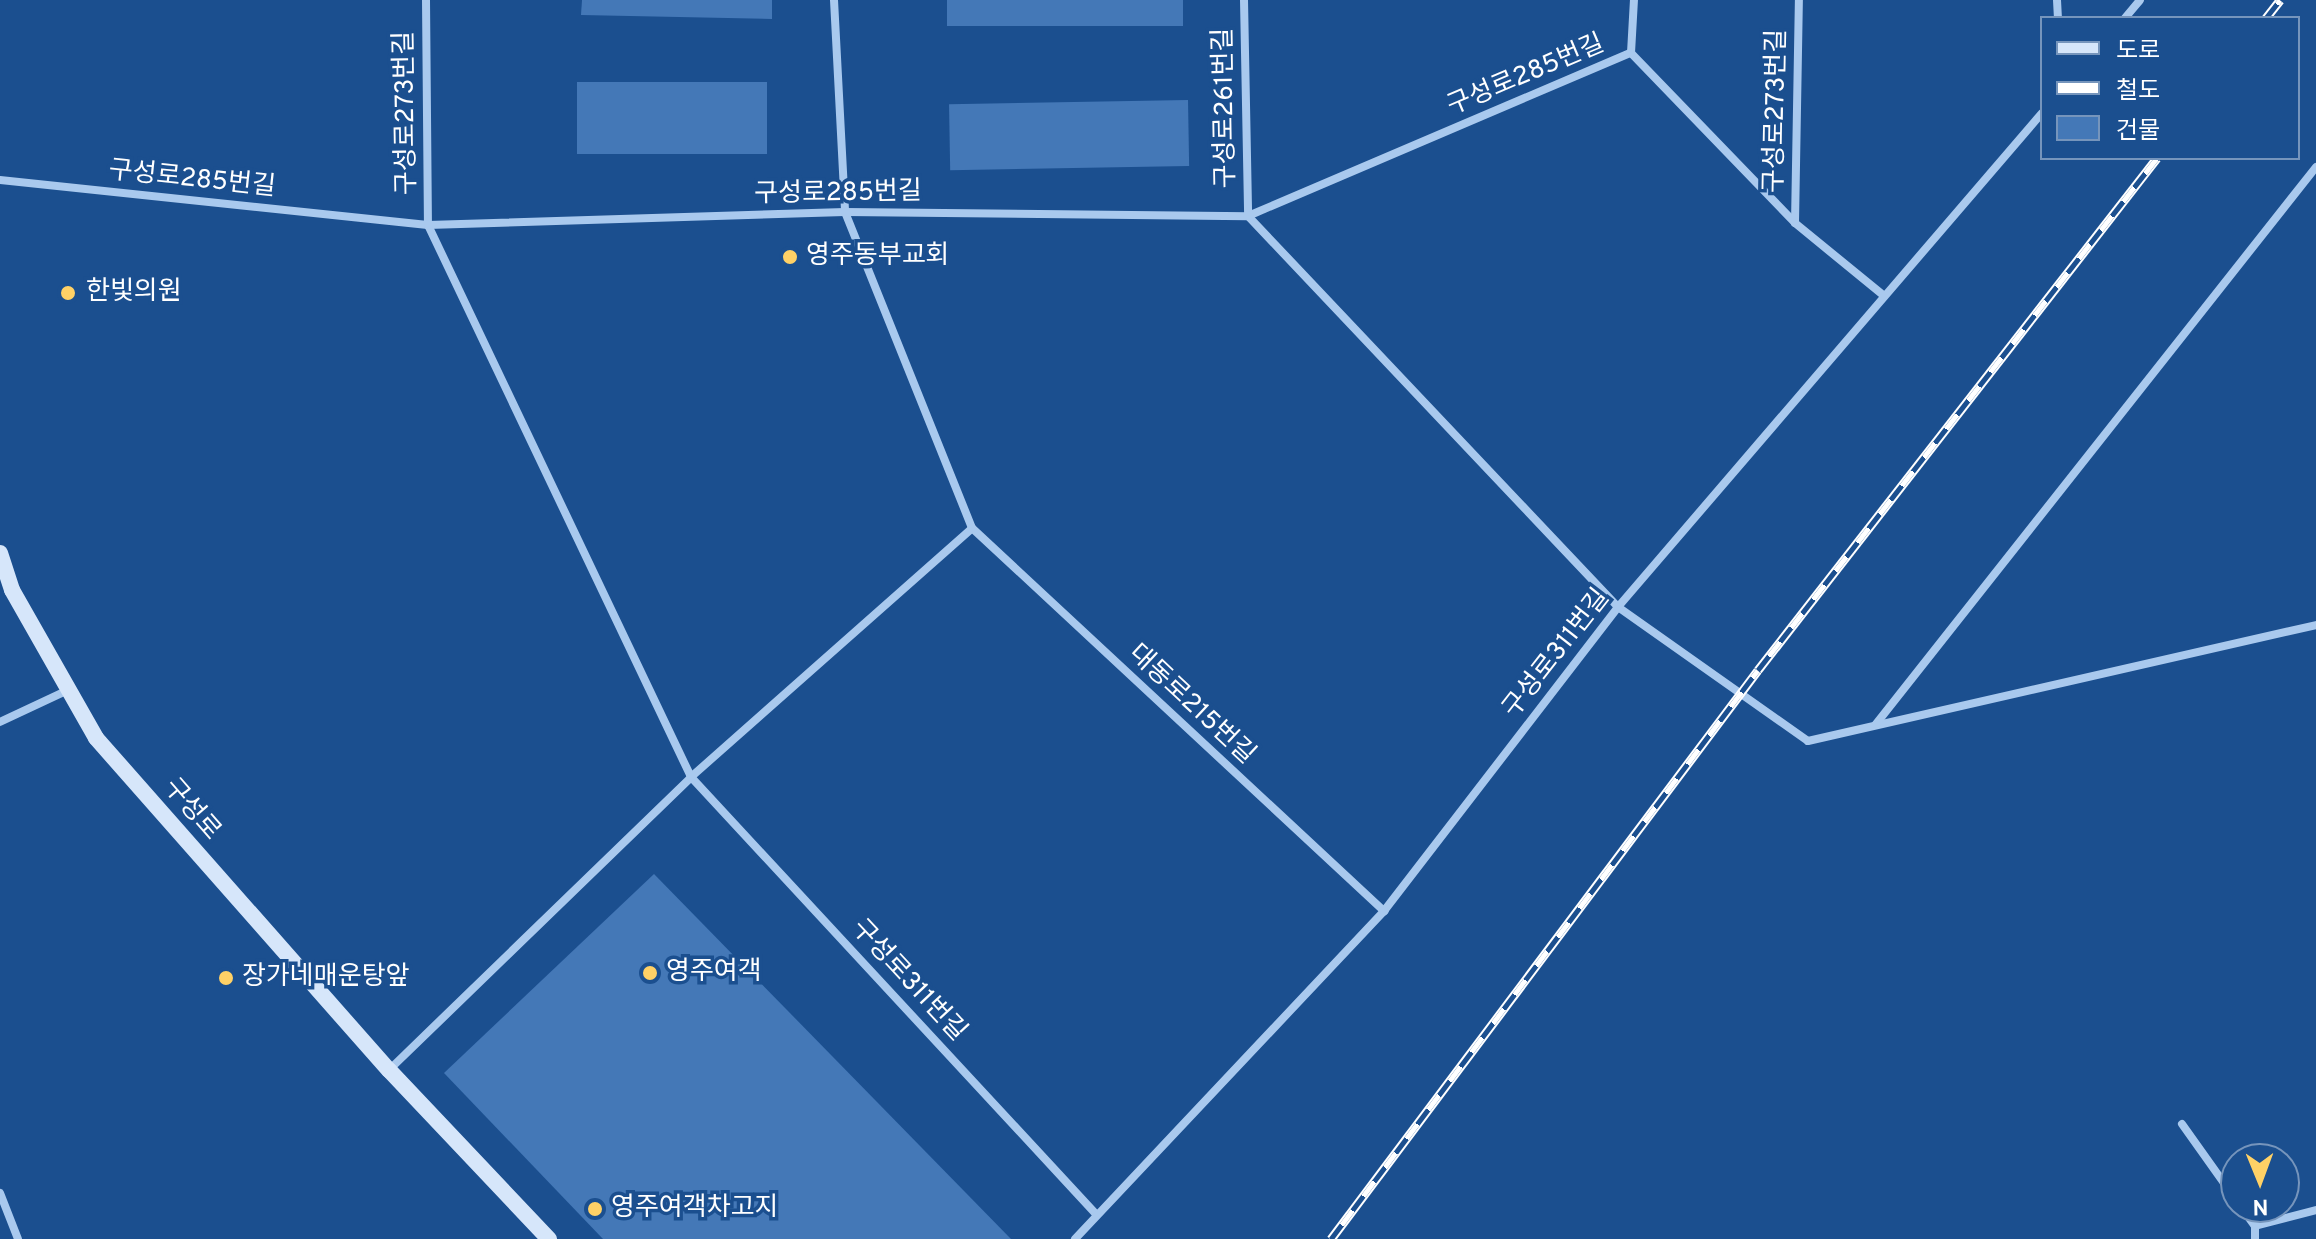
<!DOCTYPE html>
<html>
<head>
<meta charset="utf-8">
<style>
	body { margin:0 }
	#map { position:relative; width:2316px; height:1239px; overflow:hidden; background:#1b4f8f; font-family:Overpass,"Noto Sans KR",sans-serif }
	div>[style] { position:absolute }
	.building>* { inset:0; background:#4478b7; transform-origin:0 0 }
	.street>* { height:8px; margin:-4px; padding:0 4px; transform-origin:4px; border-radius:4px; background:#a9c9ee }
	.secondary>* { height:16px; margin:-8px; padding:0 8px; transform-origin:8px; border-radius:8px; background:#d6e6fa }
	.rail>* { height:9px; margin-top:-4.5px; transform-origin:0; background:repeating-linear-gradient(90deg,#1b4f8f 0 18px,#fff 0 36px); box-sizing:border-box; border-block:2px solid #fff }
	.dots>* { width:22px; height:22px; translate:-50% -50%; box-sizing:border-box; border:4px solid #1b4f8f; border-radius:50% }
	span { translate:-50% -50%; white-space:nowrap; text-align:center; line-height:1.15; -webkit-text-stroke:7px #1b4f8f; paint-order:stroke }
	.street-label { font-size:26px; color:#fff }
	.poi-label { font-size:26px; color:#fff }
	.left { translate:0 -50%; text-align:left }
	.legend { position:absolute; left:2040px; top:16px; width:260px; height:144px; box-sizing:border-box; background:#1b4f8f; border:2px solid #7695bc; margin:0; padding:10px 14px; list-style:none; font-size:24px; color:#fff }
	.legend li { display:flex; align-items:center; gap:16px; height:40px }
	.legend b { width:40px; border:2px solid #7695bc }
	.north { position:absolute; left:2220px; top:1143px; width:80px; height:80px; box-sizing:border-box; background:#1b4f8f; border:2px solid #7695bc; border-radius:50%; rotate:179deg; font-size:22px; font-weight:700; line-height:32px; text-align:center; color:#fff }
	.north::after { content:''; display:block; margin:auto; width:28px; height:36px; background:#ffd166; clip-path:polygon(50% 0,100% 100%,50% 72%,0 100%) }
</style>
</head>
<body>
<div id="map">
	<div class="building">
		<div style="clip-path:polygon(582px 0,772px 0,772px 19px,581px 15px)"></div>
		<div style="left:947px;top:0;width:236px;height:26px"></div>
		<div style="left:577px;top:82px;width:190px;height:72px"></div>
		<div style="left:1188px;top:100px;width:66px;height:239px;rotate:89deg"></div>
		<div style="clip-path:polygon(654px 874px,1011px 1239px,603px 1239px,444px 1073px)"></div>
	</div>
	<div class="street">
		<div style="left:426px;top:0;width:225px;rotate:89.5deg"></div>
		<div style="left:428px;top:225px;width:611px;rotate:64.52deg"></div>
		<div style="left:691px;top:777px;width:594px;rotate:47.18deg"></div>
		<div style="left:834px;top:0;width:212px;rotate:87deg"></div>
		<div style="left:845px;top:212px;width:341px;rotate:68.1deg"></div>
		<div style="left:972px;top:528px;width:563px;rotate:42.91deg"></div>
		<div style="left:1244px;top:0;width:216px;rotate:88.9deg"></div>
		<div style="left:1248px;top:216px;width:538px;rotate:46.58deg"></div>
		<div style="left:1618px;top:607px;width:232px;rotate:35.2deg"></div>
		<div style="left:1808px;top:741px;width:521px;rotate:-12.86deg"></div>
		<div style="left:2057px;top:0;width:18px;rotate:87deg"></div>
		<div style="left:2125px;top:18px;width:23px;rotate:-50deg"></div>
		<div style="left:1631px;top:53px;width:236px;rotate:46deg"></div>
		<div style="left:1795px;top:223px;width:114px;rotate:39.3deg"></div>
		<div style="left:1631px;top:53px;width:53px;rotate:-86.8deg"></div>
		<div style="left:0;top:180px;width:430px;rotate:6deg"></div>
		<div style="left:428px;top:225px;width:417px;rotate:-1.8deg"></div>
		<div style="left:845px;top:212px;width:403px;rotate:0.6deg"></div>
		<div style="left:1248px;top:216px;width:416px;rotate:-23.1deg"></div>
		<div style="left:1795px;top:223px;width:223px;rotate:-89deg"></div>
		<div style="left:0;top:722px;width:75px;rotate:-25.2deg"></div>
		<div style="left:1876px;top:724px;width:710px;rotate:-51.69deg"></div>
		<div style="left:389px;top:1070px;width:421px;rotate:-44.1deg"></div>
		<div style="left:691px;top:777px;width:375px;rotate:-41.5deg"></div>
		<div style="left:2182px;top:1124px;width:93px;rotate:54.6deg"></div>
		<div style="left:0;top:1193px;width:49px;rotate:68.6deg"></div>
		<div style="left:2241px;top:1207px;width:24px;rotate:54deg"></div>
		<div style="left:2255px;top:1226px;width:13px;rotate:90deg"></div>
		<div style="left:2255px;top:1226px;width:63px;rotate:-14.7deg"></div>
		<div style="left:1075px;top:1239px;width:451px;rotate:-46.7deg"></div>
		<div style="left:1384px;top:911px;width:384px;rotate:-52.4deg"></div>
		<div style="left:1618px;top:607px;width:651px;rotate:-49.36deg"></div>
	</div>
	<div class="secondary">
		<div style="left:0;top:553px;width:39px;rotate:72deg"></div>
		<div style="left:12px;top:590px;width:170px;rotate:60.4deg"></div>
		<div style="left:96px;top:738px;width:443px;rotate:48.6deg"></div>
		<div style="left:389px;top:1070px;width:233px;rotate:46.6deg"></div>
	</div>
	<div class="rail">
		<div style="left:2266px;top:18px;width:23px;rotate:-52deg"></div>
		<div style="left:1331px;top:1239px;width:711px;rotate:-53.11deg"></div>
		<div style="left:1758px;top:670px;width:649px;rotate:-52.07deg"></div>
	</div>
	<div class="dots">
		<div style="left:790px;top:257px;background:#ffd166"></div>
		<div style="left:68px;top:293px;background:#ffd166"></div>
		<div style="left:650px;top:973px;background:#ffd166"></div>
		<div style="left:226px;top:978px;background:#ffd166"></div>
		<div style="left:595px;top:1209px;background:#ffd166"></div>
	</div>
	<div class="street-label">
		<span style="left:1526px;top:76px;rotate:-23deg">구성로285번길</span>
		<span style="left:1226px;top:108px;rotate:-91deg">구성로261번길</span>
		<span style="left:1777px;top:111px;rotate:-89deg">구성로273번길</span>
		<span style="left:407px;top:113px;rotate:-91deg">구성로273번길</span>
		<span style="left:192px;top:180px;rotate:6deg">구성로285번길</span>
		<span style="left:838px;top:194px;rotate:-1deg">구성로285번길</span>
		<span style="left:1557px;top:654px;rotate:-52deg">구성로311번길</span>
		<span style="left:1191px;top:705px;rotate:43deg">대동로215번길</span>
		<span style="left:191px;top:810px;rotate:49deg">구성로</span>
		<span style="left:908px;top:981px;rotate:47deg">구성로311번길</span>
	</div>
	<div class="poi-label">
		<span class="left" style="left:806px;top:257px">영주동부교회</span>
		<span class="left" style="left:86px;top:293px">한빛의원</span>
		<span class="left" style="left:666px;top:973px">영주여객</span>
		<span class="left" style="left:242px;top:978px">장가네매운탕앞</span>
		<span class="left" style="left:611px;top:1209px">영주여객차고지</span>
	</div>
	<ul class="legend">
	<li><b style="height:10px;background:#d6e6fa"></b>도로</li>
	<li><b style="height:10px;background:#fff"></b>철도</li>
	<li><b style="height:22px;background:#4478b7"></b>건물</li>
	</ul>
	<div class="north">N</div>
</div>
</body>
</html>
